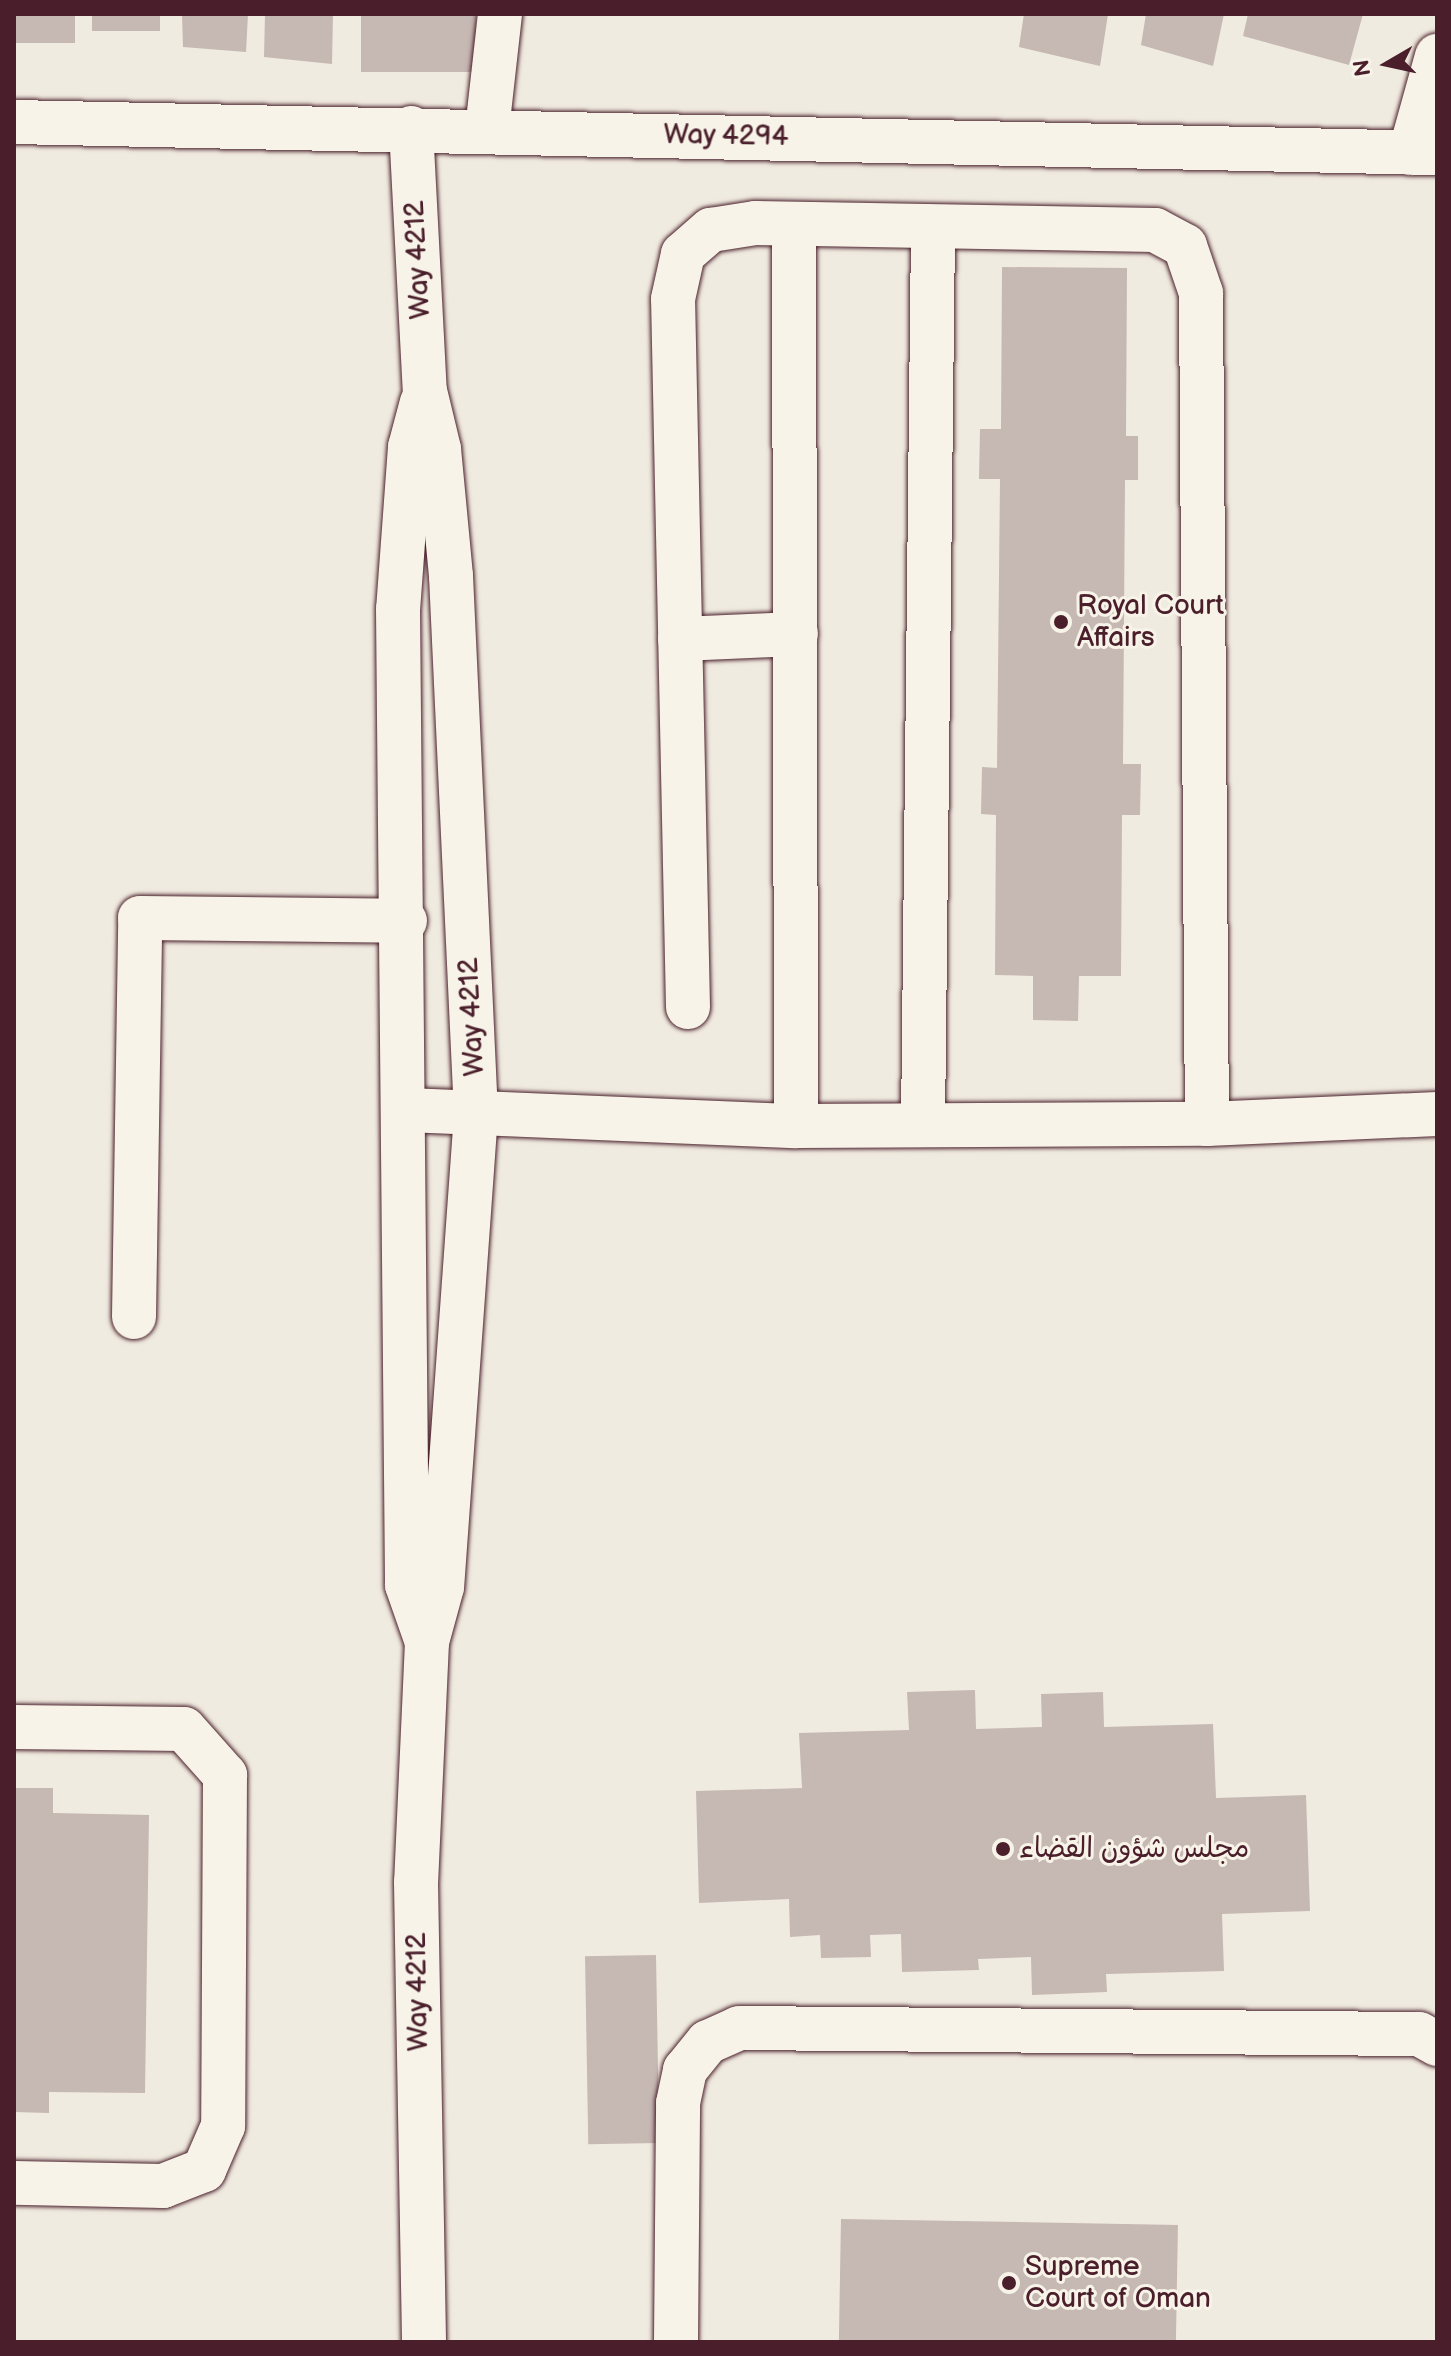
<!DOCTYPE html>
<html>
<head>
<meta charset="utf-8">
<style>
	body { margin:0 }
	#map { position:relative; width:1451px; height:2356px; overflow:hidden; background:#f0ebe0; font-family:"Balsamiq Sans","Playpen Sans Arabic",sans-serif }
	div>[style] { position:absolute }
	.building>* { inset:0; background:#c6b8b3; transform-origin:0 0 }
	.roads { filter:drop-shadow(0 0 2px #4a1f2b) drop-shadow(0 0 2px #4a1f2b) }
	.minor>* { height:44px; margin:-22px; padding:0 22px; transform-origin:22px; border-radius:22px; background:#f7f3e8 }
	.dots>* { width:22px; height:22px; translate:-50% -50%; box-sizing:border-box; border:4px solid #f7f3e8; border-radius:50% }
	span { translate:-50% -50%; white-space:nowrap; text-align:center; line-height:1.15; -webkit-text-stroke:6px #f7f3e8; paint-order:stroke }
	.street-label { font-size:28px; color:#4a1f2b }
	.poi-label { font-size:28px; color:#4a1f2b }
	.left { translate:0 -50%; text-align:left }
	.frame { position:absolute; inset:0; border:16px solid #4a1f2b; pointer-events:none }
	.north { position:absolute; left:1347px; top:24px; width:80px; height:80px; -webkit-text-stroke:6px #f7f3e8; paint-order:stroke; rotate:261deg; font-size:22px; font-weight:700; line-height:32px; text-align:center; color:#4a1f2b }
	.north::after { content:''; display:block; margin:auto; width:28px; height:36px; background:#4a1f2b; clip-path:polygon(50% 0,100% 100%,50% 72%,0 100%) }
</style>
</head>
<body>
<div id="map">
	<div class="building">
		<div style="left:14px;top:14px;width:61px;height:29px"></div>
		<div style="left:92px;top:14px;width:68px;height:17px"></div>
		<div style="clip-path:polygon(182px 14px,248px 14px,246px 52px,183px 47px)"></div>
		<div style="clip-path:polygon(265px 14px,333px 14px,332px 64px,264px 57px)"></div>
		<div style="left:361px;top:14px;width:115px;height:58px"></div>
		<div style="clip-path:polygon(1024px 14px,1108px 14px,1100px 66px,1019px 47px)"></div>
		<div style="clip-path:polygon(1146px 14px,1224px 14px,1213px 66px,1141px 45px)"></div>
		<div style="clip-path:polygon(1248px 14px,1363px 14px,1349px 65px,1243px 36px)"></div>
		<div style="clip-path:polygon(1002px 267px,1127px 268px,1126px 436px,1138px 436px,1138px 480px,1125px 480px,1123px 764px,1141px 764px,1140px 815px,1122px 815px,1121px 976px,1079px 976px,1078px 1021px,1033px 1020px,1033px 976px,995px 975px,996px 815px,981px 814px,982px 767px,997px 768px,1000px 479px,979px 479px,980px 429px,1001px 429px)"></div>
		<div style="clip-path:polygon(975px 1690px,976px 1729px,1042px 1727px,1041px 1694px,1103px 1692px,1104px 1727px,1213px 1724px,1216px 1798px,1306px 1795px,1310px 1911px,1222px 1914px,1224px 1971px,1106px 1974px,1107px 1992px,1032px 1995px,1031px 1957px,978px 1959px,979px 1970px,902px 1972px,901px 1934px,870px 1935px,871px 1957px,821px 1958px,820px 1935px,790px 1937px,789px 1899px,699px 1903px,696px 1791px,802px 1788px,799px 1733px,909px 1730px,907px 1692px)"></div>
		<div style="clip-path:polygon(14px 1788px,53px 1788px,53px 1813px,149px 1815px,145px 2093px,49px 2092px,49px 2113px,14px 2112px)"></div>
		<div style="left:656px;top:1955px;width:188px;height:71px;rotate:89deg"></div>
		<div style="left:841px;top:2219px;width:337px;height:123px;rotate:1deg"></div>
	</div>
	<div class="roads">
		<div class="minor">
			<div style="left:14px;top:122px;width:1423px;rotate:1.25deg"></div>
			<div style="left:411px;top:128px;width:263px;rotate:87deg"></div>
			<div style="left:425px;top:391px;width:60px;rotate:76.4deg"></div>
			<div style="left:439px;top:449px;width:128px;rotate:84.6deg"></div>
			<div style="left:451px;top:576px;width:539px;rotate:87.34deg"></div>
			<div style="left:476px;top:1114px;width:474px;rotate:94.1deg"></div>
			<div style="left:442px;top:1587px;width:57px;rotate:105.3deg"></div>
			<div style="left:427px;top:1642px;width:240px;rotate:92.6deg"></div>
			<div style="left:416px;top:1882px;width:460px;rotate:89deg"></div>
			<div style="left:487px;top:130px;width:117px;rotate:-83.6deg"></div>
			<div style="left:1410px;top:153px;width:101px;rotate:-74.4deg"></div>
			<div style="left:794px;top:224px;width:902px;rotate:89.87deg"></div>
			<div style="left:422px;top:402px;width:47px;rotate:104.9deg"></div>
			<div style="left:410px;top:447px;width:162px;rotate:94.2deg"></div>
			<div style="left:398px;top:609px;width:976px;rotate:89.47deg"></div>
			<div style="left:407px;top:1585px;width:60px;rotate:70.7deg"></div>
			<div style="left:680px;top:639px;width:116px;rotate:-2.5deg"></div>
			<div style="left:688px;top:1007px;width:708px;rotate:-91.21deg"></div>
			<div style="left:673px;top:299px;width:46px;rotate:-77.5deg"></div>
			<div style="left:683px;top:254px;width:37px;rotate:-41deg"></div>
			<div style="left:711px;top:230px;width:45px;rotate:-9deg"></div>
			<div style="left:755px;top:223px;width:400px;rotate:1deg"></div>
			<div style="left:1155px;top:230px;width:34px;rotate:28deg"></div>
			<div style="left:1185px;top:246px;width:50px;rotate:71.2deg"></div>
			<div style="left:1201px;top:293px;width:831px;rotate:89.59deg"></div>
			<div style="left:407px;top:1110px;width:389px;rotate:2.4deg"></div>
			<div style="left:796px;top:1126px;width:411px;rotate:-0.3deg"></div>
			<div style="left:1207px;top:1124px;width:230px;rotate:-2.5deg"></div>
			<div style="left:923px;top:1125px;width:898px;rotate:-89.36deg"></div>
			<div style="left:134px;top:1317px;width:399px;rotate:-89.1deg"></div>
			<div style="left:140px;top:918px;width:265px;rotate:0.6deg"></div>
			<div style="left:14px;top:1727px;width:170px;rotate:0.7deg"></div>
			<div style="left:184px;top:1729px;width:62px;rotate:48.3deg"></div>
			<div style="left:225px;top:1775px;width:351px;rotate:90.3deg"></div>
			<div style="left:223px;top:2126px;width:48px;rotate:113.4deg"></div>
			<div style="left:204px;top:2170px;width:44px;rotate:158.7deg"></div>
			<div style="left:163px;top:2186px;width:149px;rotate:-178.8deg"></div>
			<div style="left:676px;top:2342px;width:239px;rotate:-89.5deg"></div>
			<div style="left:678px;top:2103px;width:34px;rotate:-78deg"></div>
			<div style="left:685px;top:2070px;width:36px;rotate:-51deg"></div>
			<div style="left:708px;top:2042px;width:34px;rotate:-24deg"></div>
			<div style="left:739px;top:2028px;width:680px;rotate:0.51deg"></div>
			<div style="left:1419px;top:2034px;width:21px;rotate:29deg"></div>
		</div>
	</div>
	<div class="dots">
		<div style="left:1061px;top:622px;background:#4a1f2b"></div>
		<div style="left:1003px;top:1849px;background:#4a1f2b"></div>
		<div style="left:1009px;top:2283px;background:#4a1f2b"></div>
	</div>
	<div class="street-label">
		<span style="left:726px;top:136px;rotate:1deg">Way 4294</span>
		<span style="left:418px;top:260px;rotate:-93deg">Way 4212</span>
		<span style="left:472px;top:1017px;rotate:-93deg">Way 4212</span>
		<span style="left:418px;top:1992px;rotate:-91deg">Way 4212</span>
	</div>
	<div class="poi-label">
		<span class="left" style="left:1077px;top:622px">Royal Court<br>Affairs</span>
		<span class="left" style="left:1019px;top:1849px">مجلس شؤون القضاء</span>
		<span class="left" style="left:1025px;top:2283px">Supreme<br>Court of Oman</span>
	</div>
	<div class="frame"></div>
	<div class="north">N</div>
</div>
</body>
</html>
